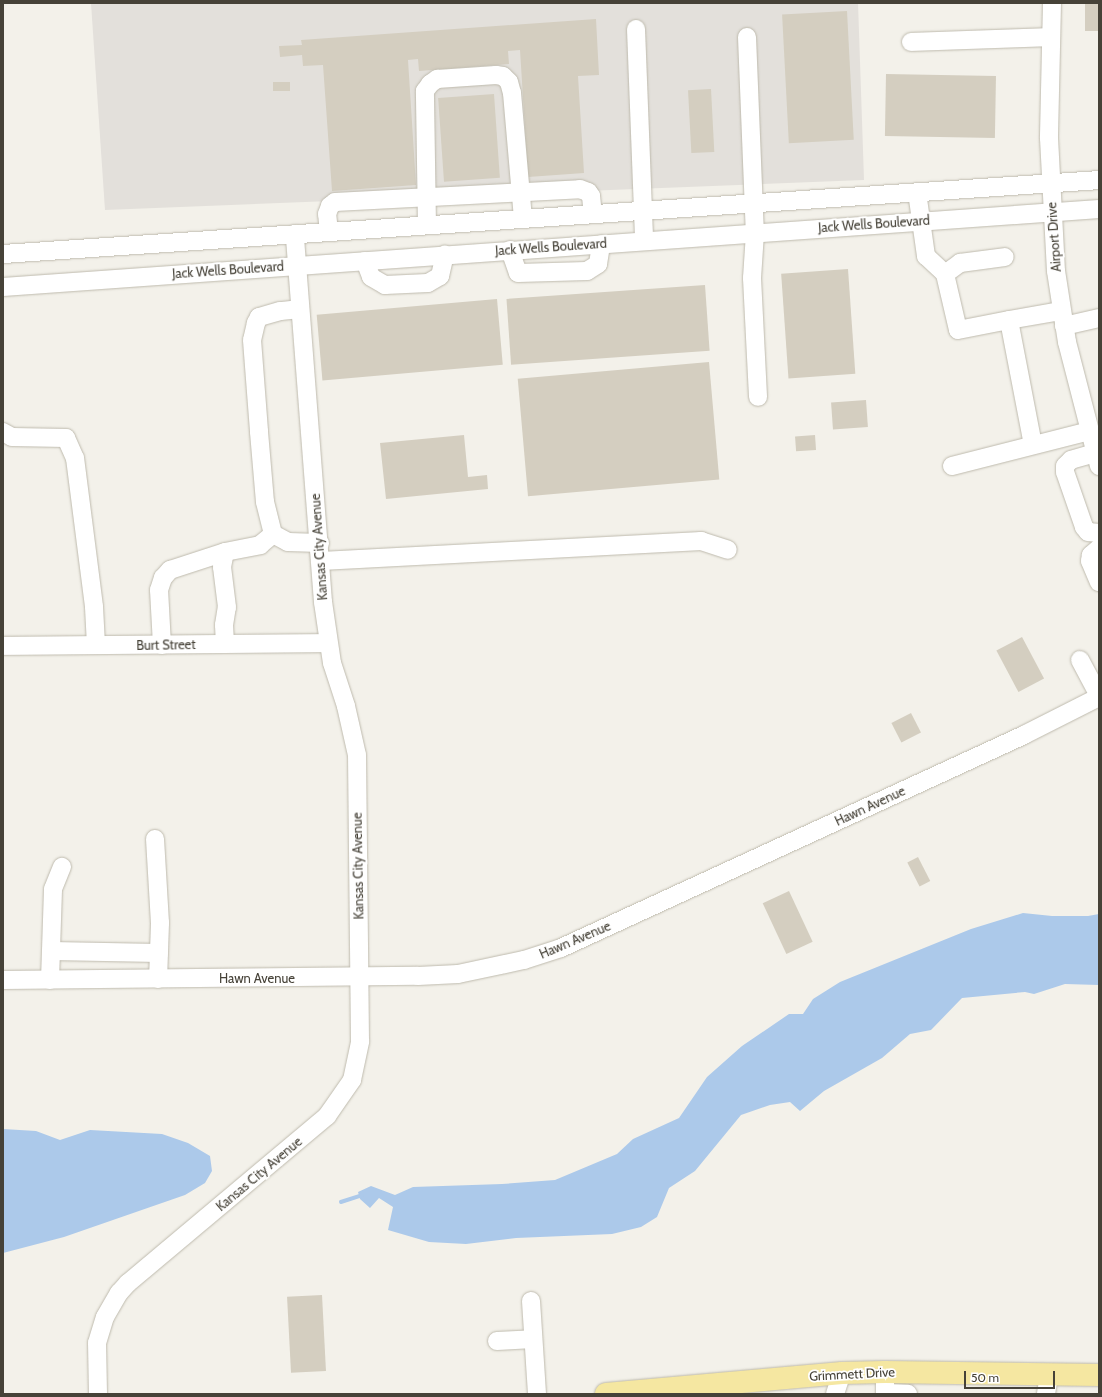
<!DOCTYPE html>
<html>
<head>
<meta charset="utf-8">
<style>
	body { margin:0 }
	#map { position:relative; width:1102px; height:1397px; overflow:hidden; background:#f3f1ea; font-family:Cabin,sans-serif }
	div>[style] { position:absolute }
	.industrial>* { inset:0; background:#e3e0db }
	.water>* { inset:0; background:#acc9ea }
	.stream>* { height:3.5px; margin:-1.75px; padding:0 1.75px; transform-origin:1.75px; border-radius:1.75px; background:#acc9ea }
	.building>* { inset:0; background:#d4cec0; transform-origin:0 0 }
	.roads { filter:drop-shadow(0 0 1px #bebaad) drop-shadow(0 0 1px #bebaad) }
	.minor>* { height:18px; margin:-9px; padding:0 9px; transform-origin:9px; border-radius:9px; background:#fff }
	.major>* { height:22px; margin:-11px; padding:0 11px; transform-origin:11px; border-radius:11px; background:#f5e7a1 }
	span { translate:-50% -50%; white-space:nowrap; text-align:center; line-height:1.15; -webkit-text-stroke:3.5px #fff; paint-order:stroke }
	.street-label { font-size:13px; color:#464238 }
	.frame { position:absolute; inset:0; border:4px solid #464238; pointer-events:none }
	.scale { position:absolute; left:964px; top:1371px; width:91px; height:18px; box-sizing:border-box; border:2px solid #464238; border-top:0; padding-left:5px; font-size:12px; line-height:14px; white-space:nowrap; color:#464238; -webkit-text-stroke:3px #fff; paint-order:stroke }
</style>
</head>
<body>
<div id="map">
	<div class="industrial">
		<div style="clip-path:polygon(91px 3px,858px 3px,864px 180px,105px 210px)"></div>
	</div>
	<div class="water">
		<div style="clip-path:polygon(1023px 913px,1052px 916px,1088px 916px,1099px 914px,1099px 985px,1065px 984px,1034px 994px,1025px 992px,962px 998px,931px 1030px,910px 1034px,882px 1058px,824px 1091px,800px 1111px,790px 1102px,770px 1105px,741px 1115px,695px 1171px,669px 1188px,657px 1217px,641px 1227px,612px 1234px,516px 1238px,466px 1244px,429px 1242px,388px 1230px,393px 1207px,379px 1198px,370px 1208px,360px 1199px,358px 1192px,371px 1186px,395px 1195px,413px 1187px,502px 1184px,555px 1180px,617px 1154px,633px 1139px,679px 1118px,707px 1077px,742px 1046px,789px 1014px,803px 1014px,813px 999px,840px 982px,971px 929px)"></div>
		<div style="clip-path:polygon(3px 1129px,36px 1131px,60px 1140px,90px 1130px,162px 1134px,188px 1143px,210px 1156px,212px 1171px,205px 1183px,185px 1195px,64px 1237px,3px 1253px)"></div>
	</div>
	<div class="stream">
		<div style="left:341px;top:1202px;width:22px;rotate:-18deg"></div>
	</div>
	<div class="building">
		<div style="left:1085px;top:3px;width:14px;height:28px"></div>
		<div style="left:847px;top:11px;width:129px;height:65px;rotate:87deg"></div>
		<div style="clip-path:polygon(596px 19px,599px 75px,578px 76px,584px 173px,528px 177px,520px 50px,508px 51px,509px 64px,419px 71px,418px 59px,408px 60px,416px 185px,332px 191px,323px 65px,303px 66px,302px 55px,280px 57px,279px 46px,302px 45px,301px 40px)"></div>
		<div style="left:886px;top:74px;width:110px;height:62px;rotate:1deg"></div>
		<div style="left:273px;top:82px;width:17px;height:9px"></div>
		<div style="left:711px;top:89px;width:63px;height:23px;rotate:87deg"></div>
		<div style="left:494px;top:94px;width:84px;height:56px;rotate:86deg"></div>
		<div style="left:848px;top:269px;width:105px;height:67px;rotate:86deg"></div>
		<div style="left:705px;top:285px;width:66px;height:199px;rotate:86deg"></div>
		<div style="left:497px;top:299px;width:66px;height:181px;rotate:85deg"></div>
		<div style="left:709px;top:362px;width:118px;height:192px;rotate:85deg"></div>
		<div style="left:866px;top:400px;width:27px;height:35px;rotate:86deg"></div>
		<div style="clip-path:polygon(464px 435px,468px 477px,487px 475px,488px 489px,386px 499px,380px 443px)"></div>
		<div style="left:815px;top:435px;width:15px;height:20px;rotate:86deg"></div>
		<div style="left:1022px;top:637px;width:47px;height:29px;rotate:62deg"></div>
		<div style="left:911px;top:713px;width:22px;height:22px;rotate:63deg"></div>
		<div style="left:918px;top:857px;width:27px;height:12px;rotate:63deg"></div>
		<div style="left:789px;top:891px;width:56px;height:29px;rotate:65deg"></div>
		<div style="left:322px;top:1295px;width:76px;height:35px;rotate:87deg"></div>
	</div>
	<div class="roads">
		<div class="minor">
			<div style="left:1052px;top:3px;width:135px;rotate:91.3deg"></div>
			<div style="left:1049px;top:138px;width:133px;rotate:87deg"></div>
			<div style="left:1056px;top:271px;width:72px;rotate:81.2deg"></div>
			<div style="left:1067px;top:342px;width:128px;rotate:75.5deg"></div>
			<div style="left:636px;top:29px;width:212px;rotate:87.8deg"></div>
			<div style="left:747px;top:37px;width:196px;rotate:87.7deg"></div>
			<div style="left:755px;top:233px;width:45px;rotate:93.8deg"></div>
			<div style="left:752px;top:278px;width:119px;rotate:87.1deg"></div>
			<div style="left:911px;top:42px;width:140px;rotate:-2deg"></div>
			<div style="left:917px;top:192px;width:65px;rotate:82deg"></div>
			<div style="left:926px;top:256px;width:26px;rotate:43deg"></div>
			<div style="left:945px;top:274px;width:57px;rotate:76.9deg"></div>
			<div style="left:958px;top:330px;width:52px;rotate:-11.1deg"></div>
			<div style="left:427px;top:225px;width:134px;rotate:-90.9deg"></div>
			<div style="left:425px;top:91px;width:9px;rotate:-54deg"></div>
			<div style="left:430px;top:84px;width:9px;rotate:-36deg"></div>
			<div style="left:437px;top:79px;width:59px;rotate:-3.9deg"></div>
			<div style="left:496px;top:75px;width:7px;rotate:8deg"></div>
			<div style="left:503px;top:76px;width:8px;rotate:45deg"></div>
			<div style="left:509px;top:82px;width:11px;rotate:75deg"></div>
			<div style="left:512px;top:93px;width:126px;rotate:85deg"></div>
			<div style="left:329px;top:232px;width:18px;rotate:-96deg"></div>
			<div style="left:327px;top:214px;width:9px;rotate:-69deg"></div>
			<div style="left:330px;top:206px;width:6px;rotate:-39deg"></div>
			<div style="left:335px;top:202px;width:245px;rotate:-3deg"></div>
			<div style="left:580px;top:189px;width:9px;rotate:21deg"></div>
			<div style="left:588px;top:192px;width:5px;rotate:53deg"></div>
			<div style="left:591px;top:196px;width:18px;rotate:84deg"></div>
			<div style="left:510px;top:250px;width:24px;rotate:71deg"></div>
			<div style="left:518px;top:273px;width:69px;rotate:-1.7deg"></div>
			<div style="left:587px;top:271px;width:13px;rotate:-32deg"></div>
			<div style="left:598px;top:264px;width:20px;rotate:-81deg"></div>
			<div style="left:3px;top:254px;width:1098px;rotate:-3.86deg"></div>
			<div style="left:365px;top:261px;width:17px;rotate:69deg"></div>
			<div style="left:371px;top:277px;width:16px;rotate:30deg"></div>
			<div style="left:385px;top:285px;width:43px;rotate:-2.7deg"></div>
			<div style="left:428px;top:283px;width:14px;rotate:-30deg"></div>
			<div style="left:440px;top:276px;width:22px;rotate:-77deg"></div>
			<div style="left:945px;top:274px;width:19px;rotate:-36deg"></div>
			<div style="left:960px;top:263px;width:45px;rotate:-7.6deg"></div>
			<div style="left:3px;top:287px;width:1099px;rotate:-4.07deg"></div>
			<div style="left:300px;top:309px;width:20px;rotate:174deg"></div>
			<div style="left:280px;top:311px;width:22px;rotate:164deg"></div>
			<div style="left:259px;top:317px;width:7px;rotate:117deg"></div>
			<div style="left:256px;top:323px;width:17px;rotate:103deg"></div>
			<div style="left:252px;top:340px;width:92px;rotate:85.6deg"></div>
			<div style="left:259px;top:432px;width:70px;rotate:85.1deg"></div>
			<div style="left:265px;top:502px;width:33px;rotate:76deg"></div>
			<div style="left:273px;top:534px;width:17px;rotate:28deg"></div>
			<div style="left:288px;top:542px;width:32px;rotate:2deg"></div>
			<div style="left:1064px;top:326px;width:36px;rotate:-13deg"></div>
			<div style="left:3px;top:432px;width:10px;rotate:29deg"></div>
			<div style="left:12px;top:437px;width:54px;rotate:1.1deg"></div>
			<div style="left:66px;top:438px;width:22px;rotate:66deg"></div>
			<div style="left:75px;top:458px;width:150px;rotate:82.7deg"></div>
			<div style="left:94px;top:607px;width:38px;rotate:87deg"></div>
			<div style="left:1033px;top:445px;width:127px;rotate:-100.9deg"></div>
			<div style="left:1009px;top:320px;width:53px;rotate:-9.8deg"></div>
			<div style="left:1095px;top:453px;width:25px;rotate:164deg"></div>
			<div style="left:1071px;top:460px;width:8px;rotate:135deg"></div>
			<div style="left:1065px;top:466px;width:6px;rotate:90deg"></div>
			<div style="left:1065px;top:472px;width:58px;rotate:70.9deg"></div>
			<div style="left:1084px;top:527px;width:6px;rotate:51deg"></div>
			<div style="left:1088px;top:532px;width:11px;rotate:5deg"></div>
			<div style="left:952px;top:466px;width:141px;rotate:-14.3deg"></div>
			<div style="left:1099px;top:548px;width:11px;rotate:139deg"></div>
			<div style="left:1091px;top:555px;width:6px;rotate:99deg"></div>
			<div style="left:1090px;top:561px;width:23px;rotate:67deg"></div>
			<div style="left:321px;top:561px;width:381px;rotate:-3deg"></div>
			<div style="left:701px;top:541px;width:28px;rotate:18deg"></div>
			<div style="left:225px;top:644px;width:19px;rotate:-93deg"></div>
			<div style="left:224px;top:625px;width:18px;rotate:-81deg"></div>
			<div style="left:227px;top:607px;width:40px;rotate:-97.1deg"></div>
			<div style="left:222px;top:567px;width:15px;rotate:-79deg"></div>
			<div style="left:225px;top:552px;width:36px;rotate:-11deg"></div>
			<div style="left:260px;top:545px;width:17px;rotate:-40deg"></div>
			<div style="left:162px;top:645px;width:55px;rotate:-93.1deg"></div>
			<div style="left:159px;top:590px;width:13px;rotate:-72deg"></div>
			<div style="left:163px;top:578px;width:11px;rotate:-49deg"></div>
			<div style="left:170px;top:570px;width:58px;rotate:-18.1deg"></div>
			<div style="left:3px;top:646px;width:325px;rotate:-0.5deg"></div>
			<div style="left:1080px;top:660px;width:40px;rotate:62deg"></div>
			<div style="left:155px;top:839px;width:84px;rotate:86.6deg"></div>
			<div style="left:160px;top:923px;width:56px;rotate:92deg"></div>
			<div style="left:51px;top:951px;width:108px;rotate:1.1deg"></div>
			<div style="left:3px;top:980px;width:415px;rotate:-0.6deg"></div>
			<div style="left:418px;top:976px;width:40px;rotate:-2.9deg"></div>
			<div style="left:458px;top:974px;width:67px;rotate:-12deg"></div>
			<div style="left:524px;top:960px;width:39px;rotate:-18deg"></div>
			<div style="left:561px;top:948px;width:510px;rotate:-24.7deg"></div>
			<div style="left:1024px;top:735px;width:84px;rotate:-26.9deg"></div>
			<div style="left:50px;top:980px;width:91px;rotate:-88.1deg"></div>
			<div style="left:53px;top:889px;width:24px;rotate:-68deg"></div>
			<div style="left:531px;top:1301px;width:93px;rotate:86.3deg"></div>
			<div style="left:497px;top:1341px;width:36px;rotate:-3deg"></div>
			<div style="left:885px;top:1372px;width:21px;rotate:90deg"></div>
			<div style="left:885px;top:1393px;width:23px;rotate:2deg"></div>
			<div style="left:98px;top:1394px;width:51px;rotate:-91.1deg"></div>
			<div style="left:97px;top:1343px;width:27px;rotate:-73deg"></div>
			<div style="left:105px;top:1317px;width:28px;rotate:-60deg"></div>
			<div style="left:119px;top:1293px;width:13px;rotate:-48deg"></div>
			<div style="left:128px;top:1283px;width:260px;rotate:-40deg"></div>
			<div style="left:327px;top:1116px;width:44px;rotate:-55.2deg"></div>
			<div style="left:352px;top:1080px;width:40px;rotate:-78deg"></div>
			<div style="left:360px;top:1041px;width:286px;rotate:-90.6deg"></div>
			<div style="left:357px;top:755px;width:50px;rotate:-102.7deg"></div>
			<div style="left:346px;top:706px;width:45px;rotate:-108deg"></div>
			<div style="left:332px;top:663px;width:62px;rotate:-98.4deg"></div>
			<div style="left:323px;top:602px;width:369px;rotate:-94.4deg"></div>
			<div style="left:835px;top:1394px;width:22px;rotate:-72deg"></div>
			<div style="left:1046px;top:1394px;width:20px;rotate:-81deg"></div>
		</div>
		<div class="major">
			<div style="left:606px;top:1394px;width:237px;rotate:-5.1deg"></div>
			<div style="left:842px;top:1373px;width:43px;rotate:-1.3deg"></div>
			<div style="left:885px;top:1372px;width:214px;rotate:0.8deg"></div>
		</div>
	</div>
	<div class="street-label">
		<span style="left:874px;top:224px;rotate:-4deg">Jack Wells Boulevard</span>
		<span style="left:1054px;top:237px;rotate:-94deg">Airport Drive</span>
		<span style="left:551px;top:247px;rotate:-4deg">Jack Wells Boulevard</span>
		<span style="left:228px;top:270px;rotate:-4deg">Jack Wells Boulevard</span>
		<span style="left:319px;top:547px;rotate:-94deg">Kansas City Avenue</span>
		<span style="left:166px;top:645px;rotate:-1deg">Burt Street</span>
		<span style="left:870px;top:806px;rotate:-25deg">Hawn Avenue</span>
		<span style="left:358px;top:866px;rotate:-91deg">Kansas City Avenue</span>
		<span style="left:575px;top:940px;rotate:-23deg">Hawn Avenue</span>
		<span style="left:257px;top:978px">Hawn Avenue</span>
		<span style="left:259px;top:1174px;rotate:-40deg">Kansas City Avenue</span>
		<span style="left:852px;top:1374px;rotate:-3deg">Grimmett Drive</span>
	</div>
	<div class="frame"></div>
	<div class="scale">50 m</div>
</div>
</body>
</html>
